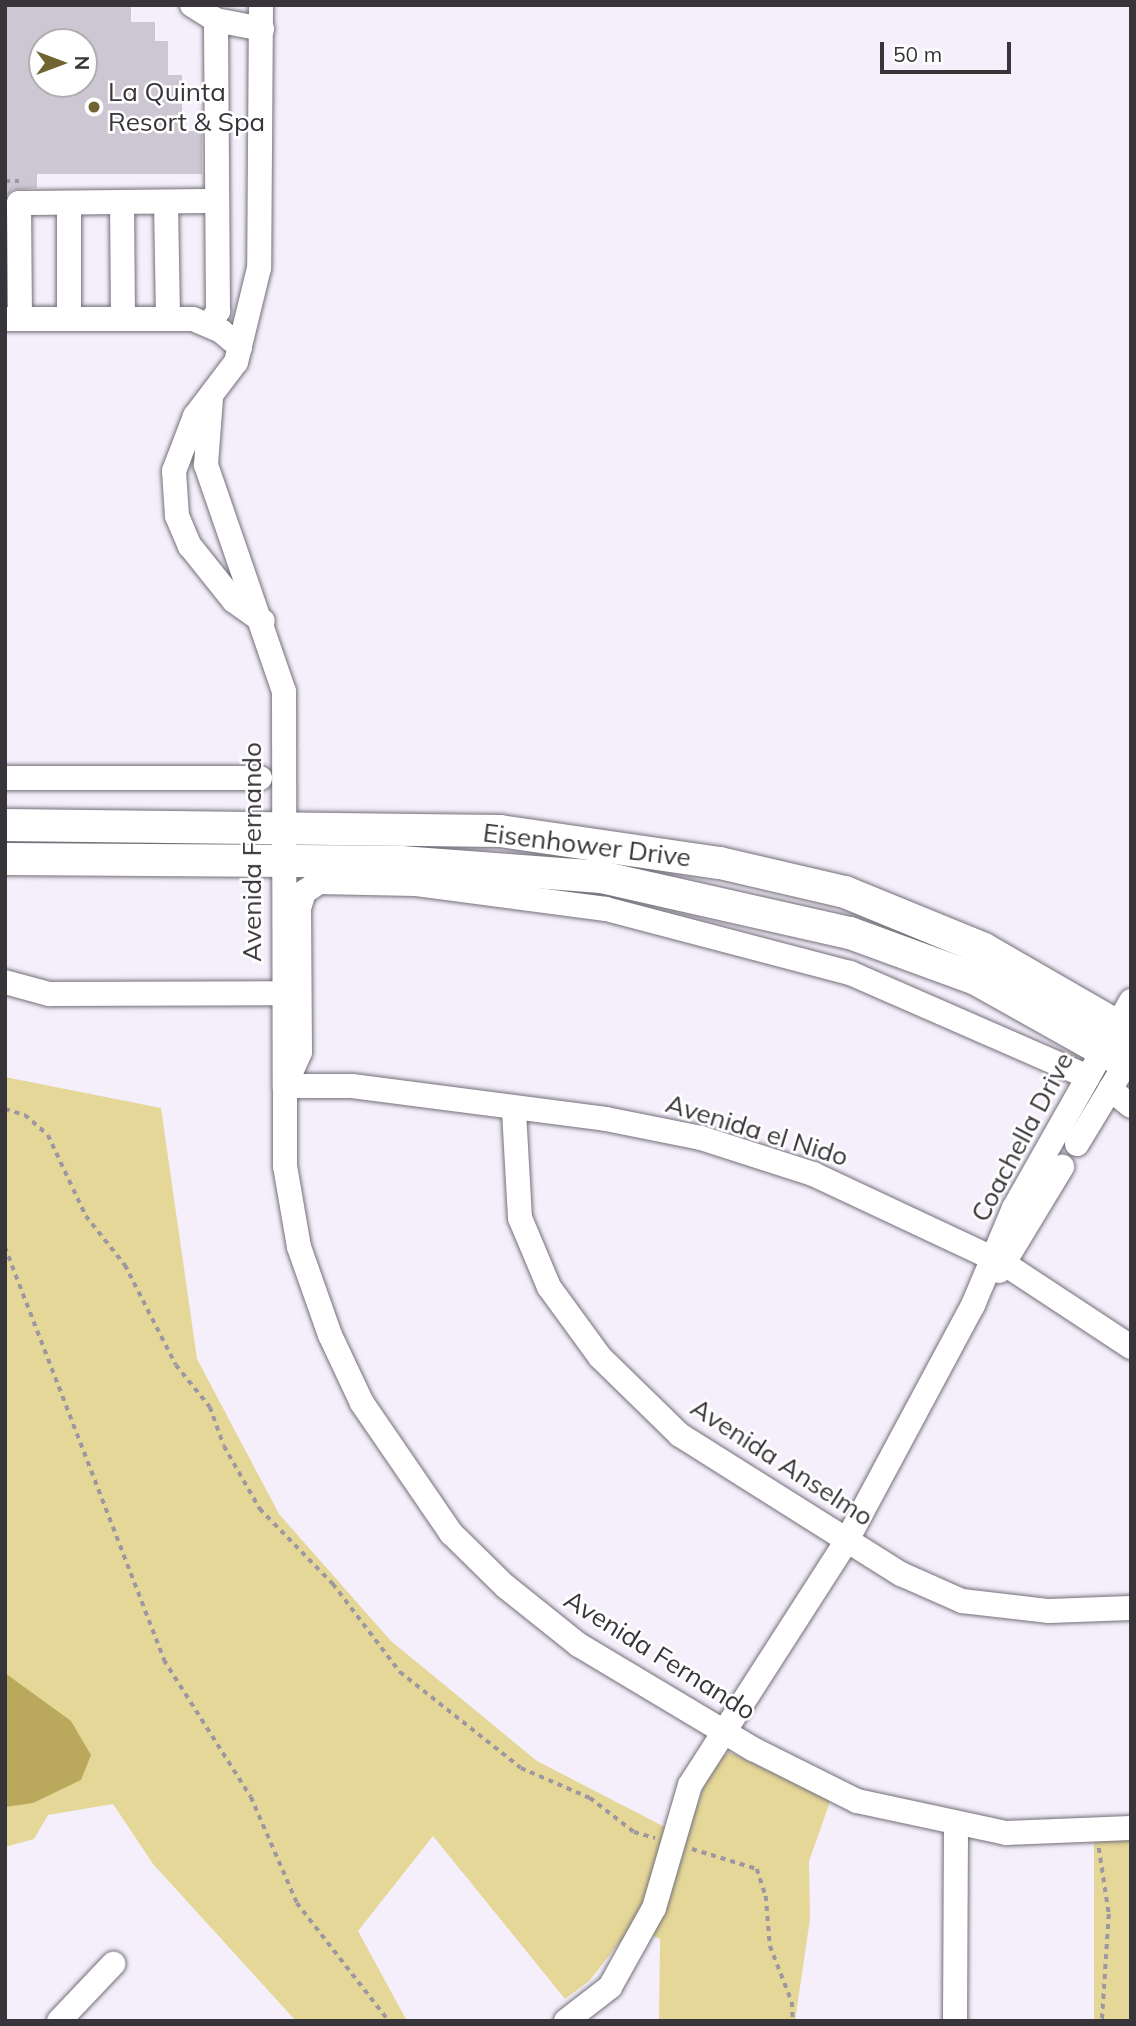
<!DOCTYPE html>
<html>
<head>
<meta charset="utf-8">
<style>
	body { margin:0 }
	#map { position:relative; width:1136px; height:2026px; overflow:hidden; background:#f5effc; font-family:Mulish,sans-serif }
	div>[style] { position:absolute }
	.green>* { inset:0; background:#e5d798; transform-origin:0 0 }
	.water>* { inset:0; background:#baa95c }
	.building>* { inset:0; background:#ccc7d3 }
	.path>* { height:3.5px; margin-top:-1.75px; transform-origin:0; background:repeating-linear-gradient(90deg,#9c97a0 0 5px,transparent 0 10px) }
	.roads { filter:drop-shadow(0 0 2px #736f79) drop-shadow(0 0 2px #736f79) }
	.minor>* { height:24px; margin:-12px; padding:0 12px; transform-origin:12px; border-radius:12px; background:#fff }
	.major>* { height:32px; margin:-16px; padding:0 16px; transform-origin:16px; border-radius:16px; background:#fff }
	.dots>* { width:19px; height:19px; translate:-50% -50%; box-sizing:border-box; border:4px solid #fff; border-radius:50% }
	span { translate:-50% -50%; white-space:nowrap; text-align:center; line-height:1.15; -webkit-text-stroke:5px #fff; paint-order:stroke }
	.poi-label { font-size:26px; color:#373539 }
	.left { translate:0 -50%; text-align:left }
	.street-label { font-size:26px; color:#373539 }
	.frame { position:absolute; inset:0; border:7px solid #373539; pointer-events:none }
	.north { position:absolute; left:28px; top:28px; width:70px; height:70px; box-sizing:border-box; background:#fff; border:2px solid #afaeb0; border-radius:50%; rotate:90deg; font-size:19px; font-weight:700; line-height:28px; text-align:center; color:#373539 }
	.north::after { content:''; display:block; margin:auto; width:24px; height:32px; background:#706431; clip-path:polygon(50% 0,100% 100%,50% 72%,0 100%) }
	.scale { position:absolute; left:880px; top:42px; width:131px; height:32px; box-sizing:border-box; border:4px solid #373539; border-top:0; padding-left:9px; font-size:21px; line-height:24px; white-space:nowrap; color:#373539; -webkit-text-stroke:5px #fff; paint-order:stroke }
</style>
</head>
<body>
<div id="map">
	<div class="green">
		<div style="clip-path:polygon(5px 1077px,161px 1108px,197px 1359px,279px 1514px,391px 1641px,537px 1761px,686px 1838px,711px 1766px,729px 1752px,831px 1799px,809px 1861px,810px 1919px,795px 2021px,659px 2021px,660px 1939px,632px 1927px,589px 1981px,565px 1999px,433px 1836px,358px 1931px,407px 2021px,296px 2021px,153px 1864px,113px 1804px,48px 1815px,34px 1839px,5px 1847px)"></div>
		<div style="left:1131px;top:1839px;width:182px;height:37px;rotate:90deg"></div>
	</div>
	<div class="water">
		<div style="clip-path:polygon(5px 1673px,71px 1721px,91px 1755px,81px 1780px,33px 1803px,5px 1807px)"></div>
	</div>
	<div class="building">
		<div style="clip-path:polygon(evenodd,5px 5px,131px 5px,131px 22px,155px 22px,155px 41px,168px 41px,168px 75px,182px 75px,182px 131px,202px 131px,202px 174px,37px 174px,37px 188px,12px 190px,5px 198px,5px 5px,42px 42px,84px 42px,84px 84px,42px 84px,42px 42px)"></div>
	</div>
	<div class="path">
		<div style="left:5px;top:181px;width:14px"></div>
		<div style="left:5px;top:1109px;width:21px;rotate:17deg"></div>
		<div style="left:25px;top:1115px;width:30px;rotate:41deg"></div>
		<div style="left:48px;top:1135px;width:89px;rotate:64.9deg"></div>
		<div style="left:86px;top:1216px;width:63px;rotate:51.5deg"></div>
		<div style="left:125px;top:1265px;width:112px;rotate:63deg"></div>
		<div style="left:176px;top:1365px;width:54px;rotate:51deg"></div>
		<div style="left:210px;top:1407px;width:41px;rotate:70.3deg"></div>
		<div style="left:224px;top:1446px;width:73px;rotate:60.3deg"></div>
		<div style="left:260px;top:1509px;width:105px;rotate:45.8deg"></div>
		<div style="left:333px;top:1584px;width:111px;rotate:52.7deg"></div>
		<div style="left:400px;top:1672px;width:154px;rotate:38.4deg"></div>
		<div style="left:521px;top:1768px;width:75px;rotate:23.5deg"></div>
		<div style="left:590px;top:1798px;width:56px;rotate:37.7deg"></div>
		<div style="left:634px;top:1832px;width:22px;rotate:16deg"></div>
		<div style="left:5px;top:1247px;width:443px;rotate:68.9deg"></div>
		<div style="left:164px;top:1660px;width:162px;rotate:57.6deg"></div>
		<div style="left:251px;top:1797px;width:116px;rotate:66.5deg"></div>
		<div style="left:297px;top:1903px;width:150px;rotate:52.1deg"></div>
		<div style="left:1099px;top:1848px;width:67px;rotate:81.4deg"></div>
		<div style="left:1109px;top:1914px;width:107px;rotate:93.7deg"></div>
		<div style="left:692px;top:1849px;width:68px;rotate:17.1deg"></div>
		<div style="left:757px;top:1869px;width:28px;rotate:72deg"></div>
		<div style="left:766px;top:1896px;width:50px;rotate:85.4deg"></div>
		<div style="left:770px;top:1946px;width:60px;rotate:68.6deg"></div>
		<div style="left:792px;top:2002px;width:19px;rotate:87deg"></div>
	</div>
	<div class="roads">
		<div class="minor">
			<div style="left:192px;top:5px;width:28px;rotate:32deg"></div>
			<div style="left:216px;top:20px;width:47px;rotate:11.1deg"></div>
			<div style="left:261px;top:5px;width:263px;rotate:90.4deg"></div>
			<div style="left:259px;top:268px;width:97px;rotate:103.7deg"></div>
			<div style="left:236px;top:362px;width:68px;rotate:127.2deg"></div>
			<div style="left:195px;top:416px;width:59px;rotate:110.9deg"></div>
			<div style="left:174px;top:471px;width:45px;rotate:86.2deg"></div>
			<div style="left:177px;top:516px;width:33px;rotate:67deg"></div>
			<div style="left:190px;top:546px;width:70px;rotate:51.3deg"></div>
			<div style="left:234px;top:601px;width:35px;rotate:35deg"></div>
			<div style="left:122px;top:202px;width:117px;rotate:89.5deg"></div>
			<div style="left:166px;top:202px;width:117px;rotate:89deg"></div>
			<div style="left:6px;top:319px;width:187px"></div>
			<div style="left:193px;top:319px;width:30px;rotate:23deg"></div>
			<div style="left:221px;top:331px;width:25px;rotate:40deg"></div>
			<div style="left:20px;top:319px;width:116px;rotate:-90.5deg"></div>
			<div style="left:19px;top:203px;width:198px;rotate:-0.6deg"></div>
			<div style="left:69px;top:319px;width:116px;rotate:-90deg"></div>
			<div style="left:209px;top:325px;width:17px;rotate:-57deg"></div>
			<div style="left:218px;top:311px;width:291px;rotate:-90.4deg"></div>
			<div style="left:211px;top:398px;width:67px;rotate:94.3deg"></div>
			<div style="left:206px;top:465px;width:239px;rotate:71deg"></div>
			<div style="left:284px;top:691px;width:395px;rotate:89.9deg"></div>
			<div style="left:285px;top:1086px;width:67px"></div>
			<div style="left:352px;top:1086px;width:256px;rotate:7.4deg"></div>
			<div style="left:606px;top:1119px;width:97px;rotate:11.3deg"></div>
			<div style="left:701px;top:1138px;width:118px;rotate:17.8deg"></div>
			<div style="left:813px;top:1174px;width:212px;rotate:25.1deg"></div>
			<div style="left:1005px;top:1264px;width:151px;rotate:33.4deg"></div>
			<div style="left:5px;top:778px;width:255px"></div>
			<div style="left:5px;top:982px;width:46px;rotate:15.3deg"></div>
			<div style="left:49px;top:994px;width:232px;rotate:-0.2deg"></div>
			<div style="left:1088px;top:1077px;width:260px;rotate:-156.4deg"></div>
			<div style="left:850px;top:973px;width:252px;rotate:-165.3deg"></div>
			<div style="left:606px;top:909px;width:193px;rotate:-172.5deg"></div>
			<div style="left:415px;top:884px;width:96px;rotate:-178.8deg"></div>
			<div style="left:319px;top:882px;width:18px;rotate:146deg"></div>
			<div style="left:304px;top:892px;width:17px;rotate:107deg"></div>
			<div style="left:299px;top:908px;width:144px;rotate:89.6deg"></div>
			<div style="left:300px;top:1052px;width:37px;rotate:114deg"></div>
			<div style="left:285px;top:1086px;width:80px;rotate:90deg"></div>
			<div style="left:285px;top:1166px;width:82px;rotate:80.2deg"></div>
			<div style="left:299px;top:1247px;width:93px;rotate:70.6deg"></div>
			<div style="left:330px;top:1335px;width:75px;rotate:64.8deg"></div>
			<div style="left:362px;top:1403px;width:158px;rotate:55.6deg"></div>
			<div style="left:451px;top:1533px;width:76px;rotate:44.5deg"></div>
			<div style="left:505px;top:1586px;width:95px;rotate:38.6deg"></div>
			<div style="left:579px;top:1645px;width:203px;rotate:30.9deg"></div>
			<div style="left:753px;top:1749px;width:116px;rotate:26.6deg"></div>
			<div style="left:857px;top:1801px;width:152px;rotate:12.1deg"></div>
			<div style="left:1006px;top:1833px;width:125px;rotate:-2.3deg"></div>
			<div style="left:1110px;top:1089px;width:27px;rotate:39deg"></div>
			<div style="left:514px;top:1111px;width:107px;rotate:86.8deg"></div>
			<div style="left:520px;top:1218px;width:75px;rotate:67.2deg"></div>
			<div style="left:549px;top:1287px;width:87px;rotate:53.9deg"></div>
			<div style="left:600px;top:1357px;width:112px;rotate:44.3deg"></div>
			<div style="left:680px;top:1435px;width:261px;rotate:32.2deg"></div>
			<div style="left:901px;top:1574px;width:67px;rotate:23.9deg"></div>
			<div style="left:962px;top:1601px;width:88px;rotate:6.6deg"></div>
			<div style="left:1049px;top:1611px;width:82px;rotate:-2.1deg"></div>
			<div style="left:1077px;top:1144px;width:104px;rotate:-58.8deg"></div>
			<div style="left:999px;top:1271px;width:122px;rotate:-58.8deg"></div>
			<div style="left:59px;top:2021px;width:79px;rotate:-46.5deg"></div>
			<div style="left:566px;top:2021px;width:56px;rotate:-37.7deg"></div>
			<div style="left:610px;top:1987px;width:90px;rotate:-60.9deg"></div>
			<div style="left:654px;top:1908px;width:128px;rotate:-73.7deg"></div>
			<div style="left:690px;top:1785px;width:291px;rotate:-57.3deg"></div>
			<div style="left:847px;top:1540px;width:267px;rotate:-61.8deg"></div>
			<div style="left:973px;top:1305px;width:105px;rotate:-67.1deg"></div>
			<div style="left:1014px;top:1208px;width:238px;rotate:-60.5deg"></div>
			<div style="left:955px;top:2021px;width:196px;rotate:-89.7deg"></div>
		</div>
		<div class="major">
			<div style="left:5px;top:825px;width:495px;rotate:0.7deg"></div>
			<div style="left:500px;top:831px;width:222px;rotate:8.3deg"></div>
			<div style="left:720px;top:863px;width:128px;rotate:13.1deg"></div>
			<div style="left:845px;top:892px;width:150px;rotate:22.3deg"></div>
			<div style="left:984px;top:949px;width:170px;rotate:30deg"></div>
			<div style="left:5px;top:859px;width:396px;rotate:0.4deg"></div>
			<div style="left:401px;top:862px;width:201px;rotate:4.3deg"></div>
			<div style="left:601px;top:877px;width:255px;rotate:12.7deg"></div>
			<div style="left:850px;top:933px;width:134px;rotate:20.1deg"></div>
			<div style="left:976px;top:979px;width:178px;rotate:29.3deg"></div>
		</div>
	</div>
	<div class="dots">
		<div style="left:94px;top:107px;background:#706431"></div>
	</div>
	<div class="poi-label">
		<span class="left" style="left:108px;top:107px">La Quinta<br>Resort &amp; Spa</span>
	</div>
	<div class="street-label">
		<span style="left:587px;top:845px;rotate:7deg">Eisenhower Drive</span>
		<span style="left:252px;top:852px;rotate:-90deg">Avenida Fernando</span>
		<span style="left:757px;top:1130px;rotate:17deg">Avenida el Nido</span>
		<span style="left:1022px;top:1137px;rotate:-62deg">Coachella Drive</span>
		<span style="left:782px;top:1462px;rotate:33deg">Avenida Anselmo</span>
		<span style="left:660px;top:1655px;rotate:32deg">Avenida Fernando</span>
	</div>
	<div class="frame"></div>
	<div class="north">N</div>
	<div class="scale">50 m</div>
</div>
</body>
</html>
